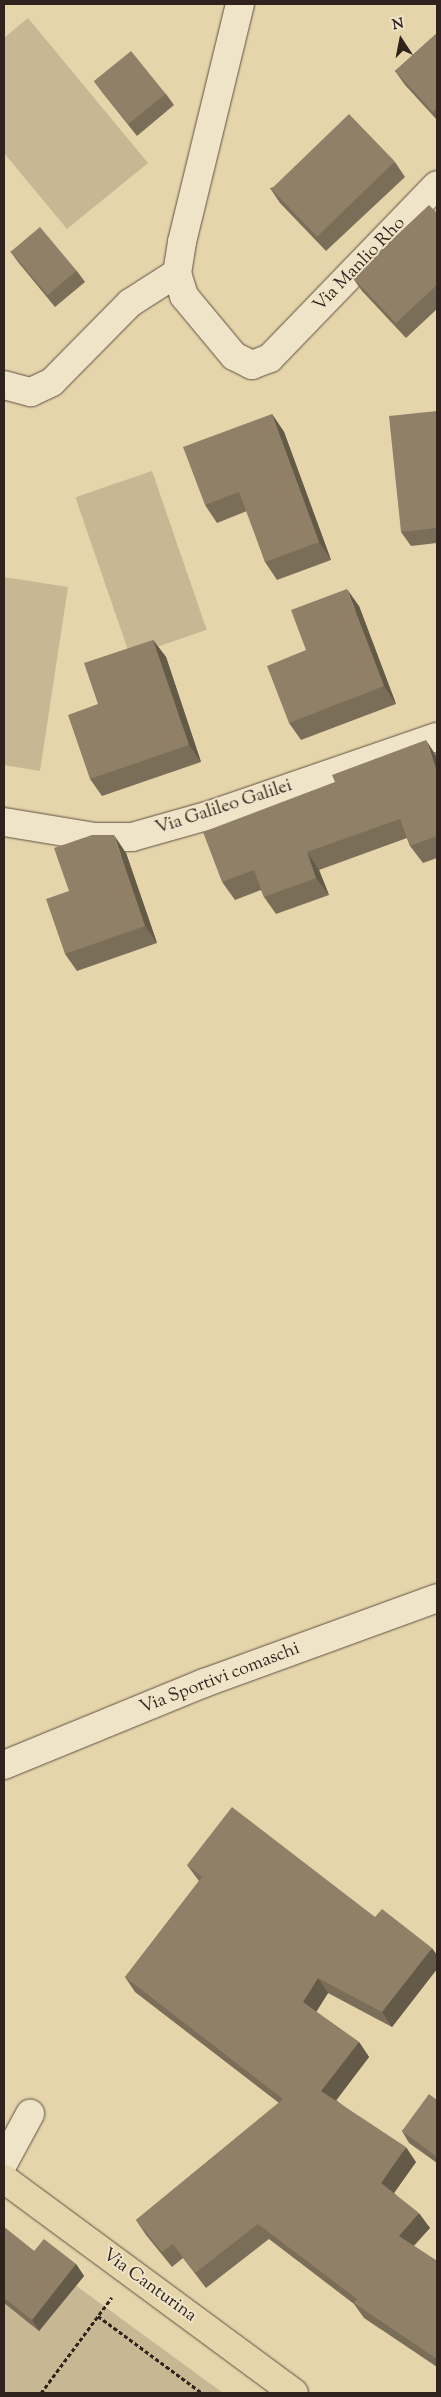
<!DOCTYPE html>
<html>
<head>
<meta charset="utf-8">
<style>
	body { margin:0 }
	#map { position:relative; width:441px; height:2397px; overflow:hidden; background:#e6d5ab; font-family:"Sorts Mill Goudy",serif }
	div>[style] { position:absolute }
	.green>* { inset:0; background:#c7b793; transform-origin:0 0 }
	.path>* { height:3px; margin-top:-1.5px; transform-origin:0; background:repeating-linear-gradient(90deg,#30231e 0 4px,transparent 0 6.5px) }
	.roads { filter:drop-shadow(0 0 1px #5e5041) drop-shadow(0 0 1px #5e5041) }
	.minor>* { height:28px; margin:-14px; padding:0 14px; transform-origin:14px; border-radius:14px; background:#efe4c8 }
	.major>* { height:28px; margin:-14px; padding:0 14px; transform-origin:14px; border-radius:14px; background:#e6d5ab }
	.wall>* { inset:0; background:#7b6e59 }
	.shaded-wall>* { inset:0; background:#645a48 }
	.building>* { inset:0; background:#8f8067; transform-origin:0 0 }
	span { translate:-50% -50%; white-space:nowrap; text-align:center; line-height:1.15; -webkit-text-stroke:4px #efe4c8; paint-order:stroke }
	.street-label { font-size:18px; color:#30231e }
	.frame { position:absolute; inset:0; border:5px solid #30231e; pointer-events:none }
	.north { position:absolute; left:376px; top:15px; width:50px; height:50px; -webkit-text-stroke:4px #efe4c8; paint-order:stroke; rotate:349deg; font-size:14px; font-weight:700; line-height:20px; text-align:center; color:#30231e }
	.north::after { content:''; display:block; margin:auto; width:18px; height:22px; background:#30231e; clip-path:polygon(50% 0,100% 100%,50% 72%,0 100%) }
</style>
</head>
<body>
<div id="map">
	<div class="green">
		<div style="clip-path:polygon(28px 18px,148px 163px,67px 229px,4px 153px,4px 38px)"></div>
		<div style="left:152px;top:471px;width:168px;height:81px;rotate:71deg"></div>
		<div style="clip-path:polygon(4px 577px,68px 587px,40px 771px,4px 765px)"></div>
		<div style="clip-path:polygon(4px 2233px,223px 2393px,4px 2393px)"></div>
	</div>
	<div class="path">
		<div style="left:98px;top:2316px;width:129px;rotate:36.5deg"></div>
		<div style="left:41px;top:2393px;width:119px;rotate:-53.5deg"></div>
	</div>
	<div class="roads">
		<div class="minor">
			<div style="left:240px;top:4px;width:245px;rotate:103.7deg"></div>
			<div style="left:182px;top:242px;width:31px;rotate:99deg"></div>
			<div style="left:177px;top:273px;width:24px;rotate:73deg"></div>
			<div style="left:184px;top:296px;width:78px;rotate:50.2deg"></div>
			<div style="left:234px;top:356px;width:20px;rotate:27deg"></div>
			<div style="left:252px;top:365px;width:19px;rotate:-21deg"></div>
			<div style="left:270px;top:358px;width:240px;rotate:-46deg"></div>
			<div style="left:4px;top:385px;width:28px;rotate:15deg"></div>
			<div style="left:31px;top:392px;width:23px;rotate:-25deg"></div>
			<div style="left:52px;top:382px;width:111px;rotate:-45.4deg"></div>
			<div style="left:130px;top:303px;width:56px;rotate:-32.6deg"></div>
			<div style="left:4px;top:822px;width:92px;rotate:9.4deg"></div>
			<div style="left:95px;top:837px;width:37px"></div>
			<div style="left:132px;top:837px;width:81px;rotate:-15.8deg"></div>
			<div style="left:210px;top:815px;width:240px;rotate:-19deg"></div>
			<div style="left:4px;top:1765px;width:216px;rotate:-22.3deg"></div>
			<div style="left:204px;top:1683px;width:248px;rotate:-20deg"></div>
			<div style="left:4px;top:2162px;width:55px;rotate:-61.6deg"></div>
		</div>
		<div class="major">
			<div style="left:4px;top:2179px;width:360px;rotate:36.4deg"></div>
		</div>
	</div>
	<div class="wall">
		<div style="clip-path:polygon(437px 33px,437px 120px,405px 85px,395px 71px)"></div>
		<div style="clip-path:polygon(94px 81px,166px 94px,174px 105px,137px 136px,102px 92px)"></div>
		<div style="clip-path:polygon(395px 162px,405px 177px,326px 251px,280px 203px,270px 188px)"></div>
		<div style="clip-path:polygon(437px 213px,437px 309px,406px 338px,362px 291px,352px 277px)"></div>
		<div style="clip-path:polygon(10px 251px,77px 271px,85px 282px,55px 307px,18px 262px)"></div>
		<div style="clip-path:polygon(437px 411px,437px 543px,411px 546px,401px 532px)"></div>
		<div style="clip-path:polygon(272px 414px,284px 432px,331px 560px,277px 580px,265px 562px,247px 511px,217px 523px,205px 505px)"></div>
		<div style="clip-path:polygon(359px 606px,396px 704px,301px 740px,289px 723px,306px 650px)"></div>
		<div style="clip-path:polygon(153px 640px,166px 657px,201px 762px,102px 796px,90px 779px,98px 704px)"></div>
		<div style="clip-path:polygon(437px 757px,437px 858px,423px 863px,410px 846px,407px 838px,319px 870px,329px 895px,276px 914px,264px 897px,261px 890px,235px 900px,222px 882px,335px 782px)"></div>
		<div style="clip-path:polygon(126px 853px,157px 943px,77px 971px,65px 954px,69px 891px)"></div>
		<div style="clip-path:polygon(187px 1865px,375px 1917px,437px 1955px,437px 1969px,392px 2027px,328px 1993px,316px 2012px,359px 2042px,369px 2057px,336px 2100px,416px 2162px,394px 2193px,430px 2228px,414px 2246px,437px 2261px,437px 2367px,364px 2318px,354px 2304px,269px 2239px,206px 2288px,183px 2258px,172px 2267px,146px 2235px,136px 2220px,279px 2103px,135px 1992px,125px 1977px,199px 1881px)"></div>
		<div style="clip-path:polygon(437px 2100px,437px 2163px,409px 2143px,402px 2131px)"></div>
		<div style="clip-path:polygon(4px 2227px,34px 2251px,76px 2264px,84px 2276px,39px 2331px,4px 2303px)"></div>
	</div>
	<div class="shaded-wall">
		<div style="clip-path:polygon(272px 414px,284px 432px,331px 560px,319px 542px)"></div>
		<div style="clip-path:polygon(347px 589px,359px 606px,396px 704px,384px 686px)"></div>
		<div style="clip-path:polygon(153px 640px,166px 657px,201px 762px,189px 745px)"></div>
		<div style="clip-path:polygon(426px 740px,437px 757px,437px 771px)"></div>
		<div style="clip-path:polygon(114px 835px,126px 853px,157px 943px,145px 926px)"></div>
		<div style="clip-path:polygon(307px 852px,319px 870px,329px 895px,316px 878px)"></div>
		<div style="clip-path:polygon(432px 1948px,437px 1955px,437px 1969px,392px 2027px,382px 2012px)"></div>
		<div style="clip-path:polygon(318px 1978px,328px 1993px,313px 2017px,303px 2002px)"></div>
		<div style="clip-path:polygon(359px 2042px,369px 2057px,332px 2106px,321px 2091px)"></div>
		<div style="clip-path:polygon(406px 2147px,416px 2162px,391px 2197px,381px 2183px)"></div>
		<div style="clip-path:polygon(419px 2213px,430px 2228px,409px 2250px,399px 2236px)"></div>
		<div style="clip-path:polygon(76px 2264px,84px 2276px,39px 2331px,32px 2320px)"></div>
	</div>
	<div class="building">
		<div style="clip-path:polygon(437px 33px,437px 108px,433px 112px,395px 71px)"></div>
		<div style="left:131px;top:51px;width:55px;height:48px;rotate:51deg"></div>
		<div style="left:349px;top:114px;width:66px;height:108px;rotate:46deg"></div>
		<div style="clip-path:polygon(429px 205px,437px 213px,437px 285px,396px 323px,352px 277px)"></div>
		<div style="left:40px;top:227px;width:57px;height:38px;rotate:50deg"></div>
		<div style="clip-path:polygon(437px 411px,437px 528px,401px 532px,389px 416px)"></div>
		<div style="clip-path:polygon(272px 414px,319px 542px,265px 562px,239px 492px,205px 505px,183px 447px)"></div>
		<div style="clip-path:polygon(347px 589px,384px 686px,289px 723px,267px 666px,306px 650px,291px 610px)"></div>
		<div style="clip-path:polygon(153px 640px,189px 745px,90px 779px,68px 715px,98px 704px,84px 663px)"></div>
		<div style="clip-path:polygon(426px 740px,437px 771px,437px 836px,410px 846px,400px 819px,307px 852px,316px 878px,264px 897px,254px 870px,222px 882px,203px 832px,335px 782px,332px 775px)"></div>
		<div style="clip-path:polygon(92px 835px,114px 835px,145px 926px,65px 954px,46px 899px,69px 891px,54px 848px)"></div>
		<div style="clip-path:polygon(232px 1807px,375px 1917px,382px 1909px,432px 1948px,382px 2012px,318px 1978px,303px 2002px,359px 2042px,321px 2091px,406px 2147px,381px 2183px,419px 2213px,399px 2236px,437px 2261px,437px 2359px,354px 2303px,357px 2299px,258px 2224px,195px 2273px,173px 2244px,162px 2252px,136px 2220px,283px 2099px,125px 1977px,202px 1877px,187px 1865px)"></div>
		<div style="clip-path:polygon(429px 2094px,437px 2100px,437px 2157px,402px 2131px)"></div>
		<div style="clip-path:polygon(4px 2227px,34px 2251px,44px 2239px,76px 2264px,32px 2320px,4px 2298px)"></div>
	</div>
	<div class="street-label">
		<span style="left:360px;top:265px;rotate:-46deg">Via Manlio Rho</span>
		<span style="left:224px;top:808px;rotate:-18deg">Via Galileo Galilei</span>
		<span style="left:220px;top:1679px;rotate:-21deg">Via Sportivi comaschi</span>
		<span style="left:149px;top:2286px;rotate:36deg">Via Canturina</span>
	</div>
	<div class="frame"></div>
	<div class="north">N</div>
</div>
</body>
</html>
